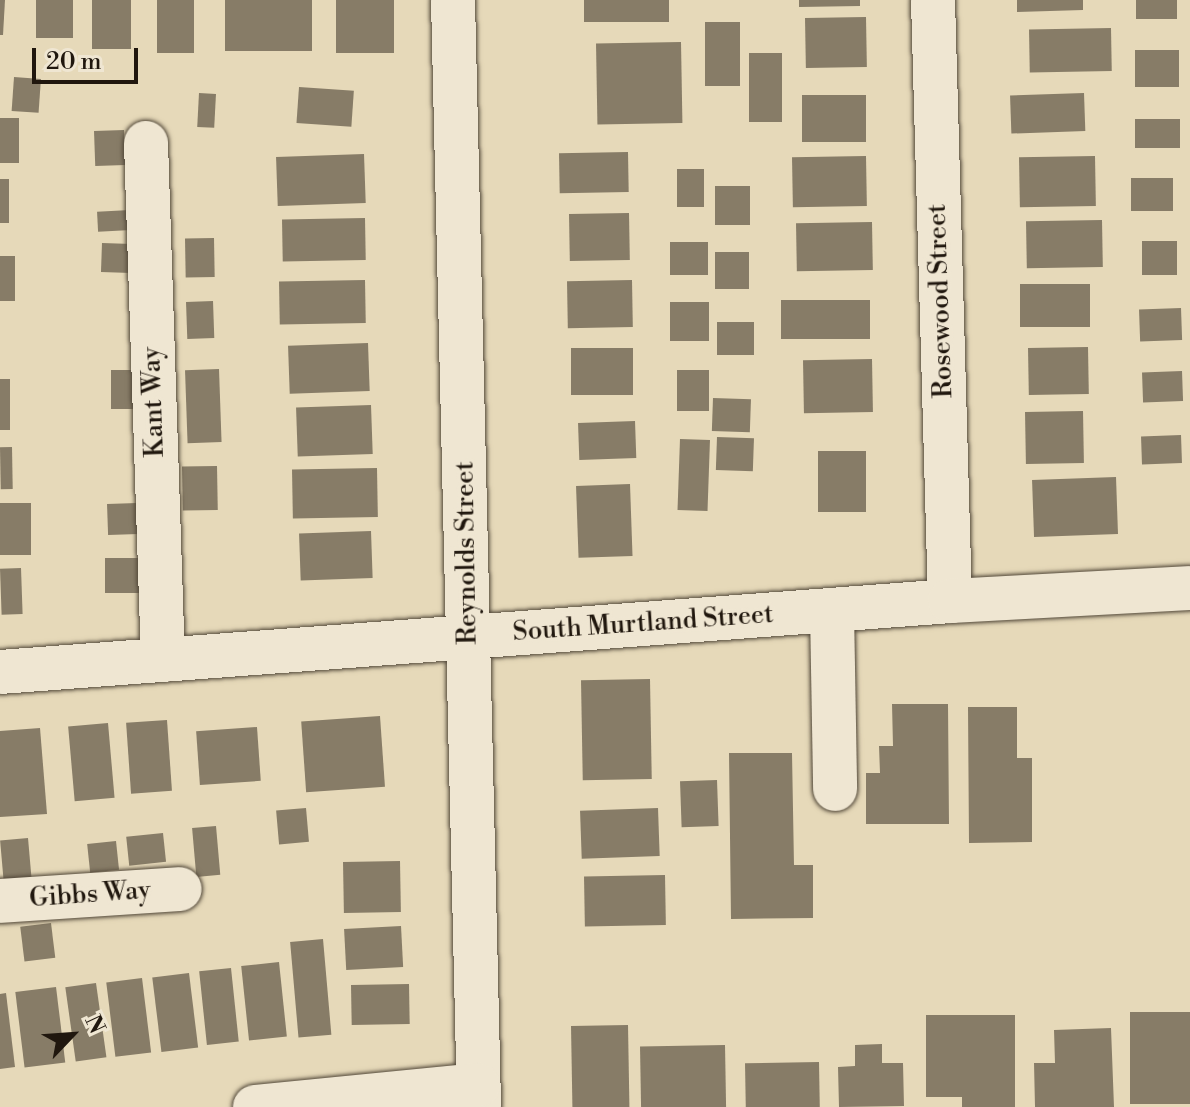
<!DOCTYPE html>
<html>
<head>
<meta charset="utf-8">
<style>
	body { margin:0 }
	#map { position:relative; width:1190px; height:1107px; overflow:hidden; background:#e6d9b9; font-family:"Libre Bodoni",serif }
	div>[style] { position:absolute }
	.building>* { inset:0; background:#877c67; transform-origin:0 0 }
	.roads { filter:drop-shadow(0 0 2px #524839) drop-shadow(0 0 2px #524839) }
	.minor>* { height:44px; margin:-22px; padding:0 22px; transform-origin:22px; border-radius:22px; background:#efe6d2 }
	span { translate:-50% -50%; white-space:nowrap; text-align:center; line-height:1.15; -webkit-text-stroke:7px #efe6d2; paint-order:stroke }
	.street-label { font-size:26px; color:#20170e }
	.north { position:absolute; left:32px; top:995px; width:80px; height:80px; -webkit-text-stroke:6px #efe6d2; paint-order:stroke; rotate:65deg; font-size:22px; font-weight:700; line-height:32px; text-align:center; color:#20170e }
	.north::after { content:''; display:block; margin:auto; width:28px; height:36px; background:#20170e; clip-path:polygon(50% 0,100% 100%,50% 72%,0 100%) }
	.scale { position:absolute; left:32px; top:48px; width:106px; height:36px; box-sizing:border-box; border:4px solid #20170e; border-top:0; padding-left:10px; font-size:24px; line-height:28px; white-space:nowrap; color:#20170e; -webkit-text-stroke:6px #efe6d2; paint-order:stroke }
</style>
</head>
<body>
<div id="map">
	<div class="building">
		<div style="clip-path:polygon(0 0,5px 0,3px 35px,0 35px)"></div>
		<div style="left:36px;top:0;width:37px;height:38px"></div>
		<div style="left:92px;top:0;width:39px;height:49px"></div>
		<div style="left:157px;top:0;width:37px;height:53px"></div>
		<div style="left:225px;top:0;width:87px;height:51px"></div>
		<div style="left:336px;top:0;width:58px;height:53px"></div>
		<div style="left:584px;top:0;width:85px;height:22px"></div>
		<div style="clip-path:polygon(799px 0,860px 0,860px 6px,799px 7px)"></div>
		<div style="clip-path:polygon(1017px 0,1083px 0,1083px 10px,1017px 12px)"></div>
		<div style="left:1136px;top:0;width:41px;height:19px"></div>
		<div style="left:866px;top:17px;width:50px;height:61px;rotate:89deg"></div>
		<div style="left:705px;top:22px;width:35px;height:64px"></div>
		<div style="left:1111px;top:28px;width:43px;height:82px;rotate:89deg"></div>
		<div style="left:681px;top:42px;width:81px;height:85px;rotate:89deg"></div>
		<div style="left:1135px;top:50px;width:44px;height:37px"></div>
		<div style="left:749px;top:53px;width:33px;height:69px"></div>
		<div style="left:14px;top:77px;width:27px;height:34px;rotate:4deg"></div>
		<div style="left:299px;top:87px;width:55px;height:36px;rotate:4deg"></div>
		<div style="left:199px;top:93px;width:17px;height:34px;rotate:3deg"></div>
		<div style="left:1084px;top:93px;width:38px;height:74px;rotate:88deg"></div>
		<div style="left:866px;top:95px;width:47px;height:64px;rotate:90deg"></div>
		<div style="left:0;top:118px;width:19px;height:45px"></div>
		<div style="left:1135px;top:119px;width:45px;height:29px"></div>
		<div style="left:124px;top:130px;width:35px;height:30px;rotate:88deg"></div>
		<div style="left:628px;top:152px;width:40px;height:69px;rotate:89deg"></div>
		<div style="left:364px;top:154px;width:49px;height:88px;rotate:88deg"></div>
		<div style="left:866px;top:156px;width:50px;height:74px;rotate:89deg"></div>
		<div style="left:1095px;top:156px;width:50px;height:76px;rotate:89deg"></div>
		<div style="left:677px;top:169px;width:27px;height:38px"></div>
		<div style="left:1131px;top:178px;width:42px;height:33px"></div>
		<div style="left:0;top:179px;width:9px;height:44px"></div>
		<div style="left:715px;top:186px;width:35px;height:39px"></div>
		<div style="left:130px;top:210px;width:20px;height:33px;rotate:87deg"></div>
		<div style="left:629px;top:213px;width:47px;height:60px;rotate:89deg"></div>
		<div style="left:365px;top:218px;width:42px;height:83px;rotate:89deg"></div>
		<div style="left:1102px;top:220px;width:47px;height:76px;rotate:89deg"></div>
		<div style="left:872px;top:222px;width:48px;height:76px;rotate:89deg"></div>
		<div style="left:214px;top:238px;width:39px;height:29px;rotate:89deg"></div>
		<div style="left:1142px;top:241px;width:35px;height:34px"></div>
		<div style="left:670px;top:242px;width:38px;height:33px"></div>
		<div style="left:102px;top:243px;width:30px;height:29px;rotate:2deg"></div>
		<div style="left:715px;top:252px;width:34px;height:37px"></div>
		<div style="left:0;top:256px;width:15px;height:45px"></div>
		<div style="left:365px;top:280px;width:43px;height:86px;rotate:89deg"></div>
		<div style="left:632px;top:280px;width:47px;height:65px;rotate:89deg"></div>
		<div style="left:1090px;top:284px;width:43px;height:70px;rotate:90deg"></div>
		<div style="left:870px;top:300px;width:39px;height:89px;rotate:90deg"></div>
		<div style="left:213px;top:301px;width:37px;height:27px;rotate:88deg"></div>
		<div style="left:709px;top:302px;width:39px;height:39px;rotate:90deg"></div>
		<div style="left:1181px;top:308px;width:32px;height:42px;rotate:88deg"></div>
		<div style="left:717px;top:322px;width:37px;height:33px"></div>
		<div style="left:368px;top:343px;width:48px;height:80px;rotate:88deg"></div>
		<div style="left:1088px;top:347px;width:47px;height:60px;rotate:89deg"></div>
		<div style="left:633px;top:348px;width:47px;height:62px;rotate:90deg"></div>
		<div style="left:872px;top:359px;width:53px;height:69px;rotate:89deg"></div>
		<div style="left:219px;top:369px;width:73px;height:34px;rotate:88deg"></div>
		<div style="left:111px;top:370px;width:24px;height:39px"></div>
		<div style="left:677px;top:370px;width:32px;height:41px"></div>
		<div style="left:1182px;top:371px;width:30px;height:40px;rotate:88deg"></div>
		<div style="left:0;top:379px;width:10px;height:51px"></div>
		<div style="left:713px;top:398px;width:38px;height:33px;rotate:2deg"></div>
		<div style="left:371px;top:405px;width:49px;height:75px;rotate:88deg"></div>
		<div style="left:1083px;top:411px;width:52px;height:58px;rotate:89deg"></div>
		<div style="left:635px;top:421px;width:37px;height:57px;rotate:88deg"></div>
		<div style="left:1181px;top:435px;width:28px;height:40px;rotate:88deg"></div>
		<div style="left:717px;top:437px;width:37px;height:33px;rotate:2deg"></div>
		<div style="left:680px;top:439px;width:30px;height:71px;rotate:2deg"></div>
		<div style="left:12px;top:447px;width:42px;height:12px;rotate:89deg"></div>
		<div style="left:818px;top:451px;width:48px;height:61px"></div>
		<div style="left:217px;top:466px;width:44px;height:35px;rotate:89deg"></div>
		<div style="left:377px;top:468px;width:49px;height:85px;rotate:89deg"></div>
		<div style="left:1116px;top:477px;width:57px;height:84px;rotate:88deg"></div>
		<div style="left:630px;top:484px;width:72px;height:54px;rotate:88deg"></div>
		<div style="left:0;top:503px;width:31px;height:52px"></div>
		<div style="left:137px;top:503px;width:31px;height:30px;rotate:88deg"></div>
		<div style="left:371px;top:531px;width:47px;height:72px;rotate:88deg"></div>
		<div style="left:105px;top:558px;width:39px;height:35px"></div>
		<div style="left:21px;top:568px;width:46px;height:21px;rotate:88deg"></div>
		<div style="left:650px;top:679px;width:100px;height:69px;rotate:89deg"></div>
		<div style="clip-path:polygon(892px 704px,948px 704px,949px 824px,866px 824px,866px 773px,880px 773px,879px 746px,893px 746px)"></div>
		<div style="clip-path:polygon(968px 707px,1017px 707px,1017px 758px,1032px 758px,1032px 842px,969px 843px)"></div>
		<div style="left:380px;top:716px;width:71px;height:79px;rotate:86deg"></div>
		<div style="left:167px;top:720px;width:71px;height:41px;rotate:86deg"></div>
		<div style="left:108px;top:723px;width:75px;height:40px;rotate:85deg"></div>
		<div style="left:257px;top:727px;width:54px;height:61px;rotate:86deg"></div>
		<div style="clip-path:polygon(40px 728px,47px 814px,0 817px,0 731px)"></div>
		<div style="clip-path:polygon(729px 753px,792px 753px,794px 865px,813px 865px,813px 918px,731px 919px)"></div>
		<div style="left:717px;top:780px;width:46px;height:37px;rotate:88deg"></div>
		<div style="left:306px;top:808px;width:34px;height:30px;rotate:85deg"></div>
		<div style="left:658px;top:808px;width:48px;height:78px;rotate:88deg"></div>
		<div style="left:216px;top:826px;width:49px;height:24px;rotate:85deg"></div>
		<div style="left:163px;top:833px;width:29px;height:37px;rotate:84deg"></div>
		<div style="left:28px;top:838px;width:42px;height:28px;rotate:85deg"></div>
		<div style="left:116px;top:841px;width:29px;height:29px;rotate:84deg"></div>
		<div style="left:400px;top:861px;width:51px;height:57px;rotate:89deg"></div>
		<div style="left:665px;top:875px;width:50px;height:81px;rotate:89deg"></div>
		<div style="left:51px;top:923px;width:35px;height:31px;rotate:83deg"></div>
		<div style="left:401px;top:926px;width:41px;height:57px;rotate:87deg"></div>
		<div style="left:323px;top:939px;width:96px;height:33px;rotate:85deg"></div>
		<div style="left:279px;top:962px;width:75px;height:38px;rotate:84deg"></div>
		<div style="left:231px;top:968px;width:74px;height:32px;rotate:84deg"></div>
		<div style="left:189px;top:973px;width:75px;height:37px;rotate:83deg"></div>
		<div style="left:142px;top:978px;width:75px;height:36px;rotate:83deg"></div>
		<div style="left:96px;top:983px;width:75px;height:31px;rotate:82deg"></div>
		<div style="left:409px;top:984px;width:40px;height:58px;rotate:89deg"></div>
		<div style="left:56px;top:987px;width:76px;height:41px;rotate:83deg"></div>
		<div style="clip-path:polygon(6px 993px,15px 1067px,0 1069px,0 994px)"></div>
		<div style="left:1190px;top:1012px;width:92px;height:60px;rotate:90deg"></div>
		<div style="clip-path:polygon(926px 1015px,1015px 1015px,1015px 1107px,962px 1107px,962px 1097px,926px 1097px)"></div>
		<div style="left:628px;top:1025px;width:82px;height:57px;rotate:89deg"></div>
		<div style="clip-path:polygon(1111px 1028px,1114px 1107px,1035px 1107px,1034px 1063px,1055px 1063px,1054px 1030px)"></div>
		<div style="clip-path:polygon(882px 1044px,882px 1063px,903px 1063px,904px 1106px,839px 1107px,838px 1067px,855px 1066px,855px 1045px)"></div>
		<div style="left:725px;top:1045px;width:62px;height:85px;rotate:89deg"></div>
		<div style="left:819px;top:1062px;width:45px;height:74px;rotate:89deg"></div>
	</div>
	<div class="roads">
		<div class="minor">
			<div style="left:453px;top:0;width:1107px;rotate:88.65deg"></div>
			<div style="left:933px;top:0;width:601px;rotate:88.38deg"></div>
			<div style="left:146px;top:143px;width:517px;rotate:88.12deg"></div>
			<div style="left:832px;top:610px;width:179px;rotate:89deg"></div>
			<div style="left:0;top:672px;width:953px;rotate:-4.27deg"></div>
			<div style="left:950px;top:601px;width:240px;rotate:-3.1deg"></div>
			<div style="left:0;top:901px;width:180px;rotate:-3.8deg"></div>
			<div style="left:255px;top:1107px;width:224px;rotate:-5.6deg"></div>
		</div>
	</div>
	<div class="street-label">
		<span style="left:941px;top:301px;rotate:-92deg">Rosewood Street</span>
		<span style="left:154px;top:402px;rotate:-92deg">Kant Way</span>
		<span style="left:467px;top:553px;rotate:-91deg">Reynolds Street</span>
		<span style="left:643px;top:624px;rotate:-4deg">South Murtland Street</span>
		<span style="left:90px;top:895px;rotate:-4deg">Gibbs Way</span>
	</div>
	<div class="north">N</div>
	<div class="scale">20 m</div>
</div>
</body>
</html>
